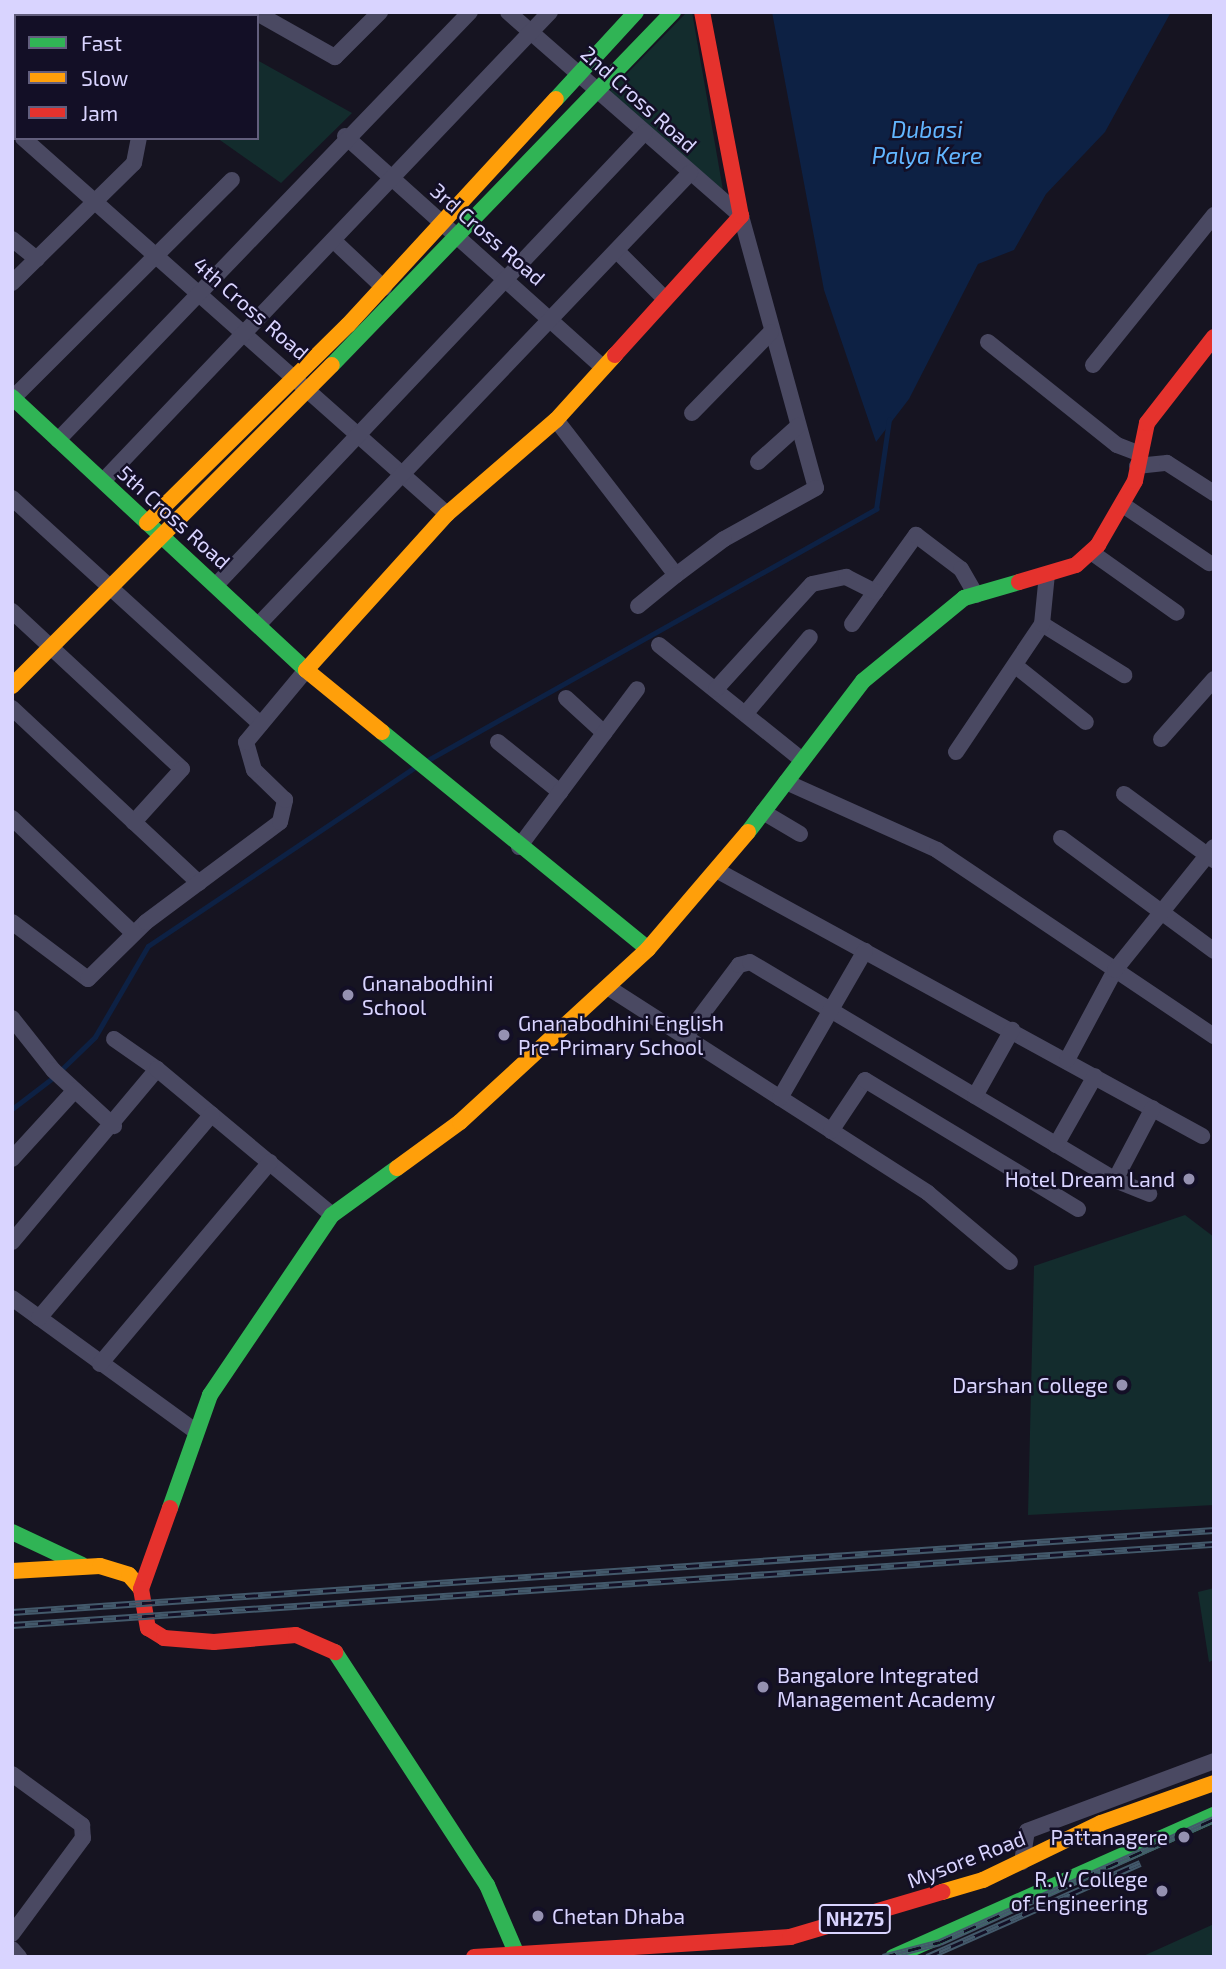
<!DOCTYPE html>
<html>
<head>
<meta charset="utf-8">
<style>
	body { margin:0 }
	#map { position:relative; width:1226px; height:1969px; overflow:hidden; background:#161421; font-family:"Exo 2",sans-serif }
	div>[style] { position:absolute }
	.green>* { inset:0; background:#132c2d }
	.water>* { inset:0; background:#0d2144 }
	.stream>* { height:4.5px; margin:-2.25px; padding:0 2.25px; transform-origin:2.25px; border-radius:2.25px; background:#0d2144 }
	.street>* { height:16px; margin:-8px; padding:0 8px; transform-origin:8px; border-radius:8px; background:#4a4962 }
	.fast>* { height:16px; margin:-8px; padding:0 8px; transform-origin:8px; border-radius:8px; background:#30b455 }
	.slow>* { height:16px; margin:-8px; padding:0 8px; transform-origin:8px; border-radius:8px; background:#ff9f0a }
	.jam>* { height:16px; margin:-8px; padding:0 8px; transform-origin:8px; border-radius:8px; background:#e5322d }
	.rail>* { height:7px; margin-top:-3.5px; transform-origin:0; background:repeating-linear-gradient(90deg,#130f26 0 13px,#43596b 0 26px); box-sizing:border-box; border-block:2px solid #43596b }
	.dots>* { width:19px; height:19px; translate:-50% -50%; box-sizing:border-box; border:4px solid #130f26; border-radius:50% }
	span { translate:-50% -50%; white-space:nowrap; text-align:center; line-height:1.15; -webkit-text-stroke:5px #130f26; paint-order:stroke }
	.shield-label span { padding:2px 5px; background:#130f26; border:2px solid; border-radius:5px; -webkit-text-stroke-width:0 }
	.shield-label { font-size:19px; color:#d9d4ff; font-weight:700 }
	.street-label { font-size:21px; color:#d9d4ff }
	.poi-label { font-size:21px; color:#d9d4ff }
	.left { translate:0 -50%; text-align:left }
	.right { translate:-100% -50%; text-align:right }
	.water-label { font-size:23px; color:#62b6ff; font-style:italic }
	.frame { position:absolute; inset:0; border:14px solid #d9d4ff; pointer-events:none }
	.legend { position:absolute; left:14px; top:14px; width:245px; height:126px; box-sizing:border-box; background:#130f26; border:2px solid #625e7d; margin:0; padding:9px 12px; list-style:none; font-size:21px; color:#d9d4ff }
	.legend li { display:flex; align-items:center; gap:14px; height:35px }
	.legend b { width:35px; border:2px solid #625e7d }
</style>
</head>
<body>
<div id="map">
	<div class="green">
		<div style="clip-path:polygon(687px 12px,692px 12px,723px 190px,609px 92px)"></div>
		<div style="clip-path:polygon(257px 60px,352px 113px,281px 183px,217px 138px,257px 138px)"></div>
		<div style="clip-path:polygon(1185px 1215px,1214px 1237px,1214px 1505px,1028px 1515px,1034px 1266px)"></div>
		<div style="clip-path:polygon(1214px 1588px,1214px 1660px,1209px 1662px,1198px 1592px)"></div>
		<div style="clip-path:polygon(1214px 1924px,1213px 1957px,1141px 1957px)"></div>
	</div>
	<div class="water">
		<div style="clip-path:polygon(772px 12px,1171px 12px,1105px 132px,1046px 194px,1014px 250px,978px 264px,909px 399px,876px 442px,824px 290px)"></div>
	</div>
	<div class="stream">
		<div style="left:428px;top:760px;width:514px;rotate:-29.26deg"></div>
		<div style="left:876px;top:509px;width:90px;rotate:-81.7deg"></div>
		<div style="left:61px;top:1070px;width:47px;rotate:-44.1deg"></div>
		<div style="left:95px;top:1037px;width:105px;rotate:-59.8deg"></div>
		<div style="left:148px;top:946px;width:320px;rotate:-33.8deg"></div>
		<div style="left:12px;top:1109px;width:53px;rotate:-37.3deg"></div>
	</div>
	<div class="street">
		<div style="left:255px;top:12px;width:92px;rotate:29.4deg"></div>
		<div style="left:335px;top:57px;width:64px;rotate:-45deg"></div>
		<div style="left:508px;top:12px;width:310px;rotate:41.2deg"></div>
		<div style="left:741px;top:216px;width:282px;rotate:74.6deg"></div>
		<div style="left:816px;top:488px;width:105px;rotate:151deg"></div>
		<div style="left:724px;top:539px;width:60px;rotate:143.1deg"></div>
		<div style="left:676px;top:575px;width:196px;rotate:-127.7deg"></div>
		<div style="left:62px;top:16px;width:4px;rotate:-63deg"></div>
		<div style="left:182px;top:16px;width:4px;rotate:-63deg"></div>
		<div style="left:12px;top:35px;width:4px;rotate:27deg"></div>
		<div style="left:345px;top:136px;width:344px;rotate:41.9deg"></div>
		<div style="left:23px;top:138px;width:567px;rotate:41.57deg"></div>
		<div style="left:12px;top:239px;width:32px;rotate:39deg"></div>
		<div style="left:333px;top:240px;width:70px;rotate:43.3deg"></div>
		<div style="left:618px;top:252px;width:64px;rotate:45deg"></div>
		<div style="left:12px;top:283px;width:171px;rotate:-44.5deg"></div>
		<div style="left:134px;top:163px;width:25px;rotate:-79deg"></div>
		<div style="left:988px;top:342px;width:165px;rotate:38.6deg"></div>
		<div style="left:1117px;top:445px;width:22px;rotate:21deg"></div>
		<div style="left:1093px;top:365px;width:193px;rotate:-51.1deg"></div>
		<div style="left:13px;top:398px;width:309px;rotate:-44.9deg"></div>
		<div style="left:692px;top:413px;width:113px;rotate:-45.7deg"></div>
		<div style="left:58px;top:440px;width:594px;rotate:-46.09deg"></div>
		<div style="left:758px;top:462px;width:54px;rotate:-42deg"></div>
		<div style="left:1137px;top:466px;width:30px;rotate:-6deg"></div>
		<div style="left:1167px;top:463px;width:56px;rotate:32.6deg"></div>
		<div style="left:103px;top:481px;width:648px;rotate:-46.38deg"></div>
		<div style="left:12px;top:498px;width:336px;rotate:42.3deg"></div>
		<div style="left:1123px;top:505px;width:104px;rotate:34deg"></div>
		<div style="left:1091px;top:552px;width:105px;rotate:35.3deg"></div>
		<div style="left:217px;top:584px;width:622px;rotate:-46.56deg"></div>
		<div style="left:638px;top:606px;width:49px;rotate:-39.2deg"></div>
		<div style="left:12px;top:611px;width:232px;rotate:42.9deg"></div>
		<div style="left:182px;top:769px;width:72px;rotate:132.2deg"></div>
		<div style="left:259px;top:624px;width:624px;rotate:-46.3deg"></div>
		<div style="left:852px;top:624px;width:110px;rotate:-54.3deg"></div>
		<div style="left:916px;top:535px;width:56px;rotate:37.1deg"></div>
		<div style="left:961px;top:569px;width:30px;rotate:60deg"></div>
		<div style="left:1042px;top:624px;width:97px;rotate:31.9deg"></div>
		<div style="left:659px;top:645px;width:182px;rotate:38.8deg"></div>
		<div style="left:1017px;top:667px;width:88px;rotate:38.6deg"></div>
		<div style="left:716px;top:689px;width:142px;rotate:-47.6deg"></div>
		<div style="left:812px;top:584px;width:35px;rotate:-12deg"></div>
		<div style="left:846px;top:577px;width:33px;rotate:27deg"></div>
		<div style="left:566px;top:698px;width:52px;rotate:42.6deg"></div>
		<div style="left:12px;top:708px;width:256px;rotate:43.1deg"></div>
		<div style="left:746px;top:713px;width:99px;rotate:-49.9deg"></div>
		<div style="left:1161px;top:739px;width:80px;rotate:-48.5deg"></div>
		<div style="left:498px;top:742px;width:80px;rotate:38.9deg"></div>
		<div style="left:956px;top:752px;width:154px;rotate:-56.1deg"></div>
		<div style="left:1042px;top:624px;width:50px;rotate:-84.3deg"></div>
		<div style="left:786px;top:782px;width:166px;rotate:24.2deg"></div>
		<div style="left:937px;top:850px;width:334px;rotate:33.9deg"></div>
		<div style="left:1124px;top:794px;width:112px;rotate:36.3deg"></div>
		<div style="left:763px;top:812px;width:43px;rotate:30.7deg"></div>
		<div style="left:12px;top:818px;width:167px;rotate:43.5deg"></div>
		<div style="left:1061px;top:838px;width:190px;rotate:36.4deg"></div>
		<div style="left:519px;top:847px;width:197px;rotate:-53.2deg"></div>
		<div style="left:718px;top:871px;width:552px;rotate:28.7deg"></div>
		<div style="left:12px;top:922px;width:95px;rotate:36.9deg"></div>
		<div style="left:88px;top:979px;width:81px;rotate:-44.5deg"></div>
		<div style="left:146px;top:922px;width:167px;rotate:-36.7deg"></div>
		<div style="left:280px;top:822px;width:23px;rotate:-77deg"></div>
		<div style="left:285px;top:800px;width:43px;rotate:-135.9deg"></div>
		<div style="left:254px;top:770px;width:29px;rotate:-106deg"></div>
		<div style="left:246px;top:742px;width:94px;rotate:-50.2deg"></div>
		<div style="left:609px;top:988px;width:379px;rotate:32.7deg"></div>
		<div style="left:928px;top:1193px;width:107px;rotate:40.1deg"></div>
		<div style="left:12px;top:1018px;width:66px;rotate:51.7deg"></div>
		<div style="left:53px;top:1070px;width:83px;rotate:42.6deg"></div>
		<div style="left:685px;top:1037px;width:90px;rotate:-53.1deg"></div>
		<div style="left:739px;top:965px;width:11px;rotate:-15deg"></div>
		<div style="left:750px;top:962px;width:425px;rotate:30.8deg"></div>
		<div style="left:1115px;top:1180px;width:37px;rotate:22deg"></div>
		<div style="left:114px;top:1039px;width:52px;rotate:34.9deg"></div>
		<div style="left:1067px;top:1060px;width:102px;rotate:-61.9deg"></div>
		<div style="left:1115px;top:970px;width:158px;rotate:-51.2deg"></div>
		<div style="left:975px;top:1096px;width:76px;rotate:-60.7deg"></div>
		<div style="left:780px;top:1098px;width:170px;rotate:-60deg"></div>
		<div style="left:831px;top:1131px;width:61px;rotate:-56.3deg"></div>
		<div style="left:865px;top:1080px;width:249px;rotate:31.2deg"></div>
		<div style="left:1056px;top:1145px;width:79px;rotate:-60.5deg"></div>
		<div style="left:12px;top:1159px;width:93px;rotate:-47.6deg"></div>
		<div style="left:1115px;top:1180px;width:81px;rotate:-62.2deg"></div>
		<div style="left:12px;top:1242px;width:226px;rotate:-50deg"></div>
		<div style="left:157px;top:1069px;width:228px;rotate:39.8deg"></div>
		<div style="left:12px;top:1298px;width:226px;rotate:36deg"></div>
		<div style="left:39px;top:1318px;width:267px;rotate:-49.7deg"></div>
		<div style="left:100px;top:1364px;width:264px;rotate:-49.9deg"></div>
		<div style="left:12px;top:1774px;width:87px;rotate:36.1deg"></div>
		<div style="left:82px;top:1825px;width:13px;rotate:86deg"></div>
		<div style="left:83px;top:1838px;width:119px;rotate:126.5deg"></div>
		<div style="left:1022px;top:1862px;width:31px;rotate:-81deg"></div>
		<div style="left:1027px;top:1831px;width:200px;rotate:-20.5deg"></div>
		<div style="left:12px;top:1949px;width:11px;rotate:49deg"></div>
	</div>
	<div class="fast">
		<div style="left:556px;top:99px;width:118px;rotate:-47.4deg"></div>
		<div style="left:332px;top:365px;width:491px;rotate:-46deg"></div>
		<div style="left:12px;top:397px;width:401px;rotate:42.9deg"></div>
		<div style="left:382px;top:732px;width:343px;rotate:39.2deg"></div>
		<div style="left:748px;top:832px;width:190px;rotate:-52.7deg"></div>
		<div style="left:863px;top:681px;width:131px;rotate:-39.4deg"></div>
		<div style="left:964px;top:598px;width:57px;rotate:-16.2deg"></div>
		<div style="left:170px;top:1508px;width:120px;rotate:-70.5deg"></div>
		<div style="left:210px;top:1395px;width:217px;rotate:-55.9deg"></div>
		<div style="left:332px;top:1215px;width:80px;rotate:-35.9deg"></div>
		<div style="left:12px;top:1532px;width:77px;rotate:25.2deg"></div>
		<div style="left:335px;top:1652px;width:278px;rotate:56.9deg"></div>
		<div style="left:487px;top:1885px;width:78px;rotate:66.7deg"></div>
		<div style="left:893px;top:1957px;width:351px;rotate:-23.9deg"></div>
	</div>
	<div class="slow">
		<div style="left:147px;top:523px;width:282px;rotate:-44.6deg"></div>
		<div style="left:348px;top:325px;width:307px;rotate:-47.4deg"></div>
		<div style="left:12px;top:686px;width:453px;rotate:-45.1deg"></div>
		<div style="left:382px;top:732px;width:98px;rotate:-140.8deg"></div>
		<div style="left:306px;top:670px;width:210px;rotate:-47.9deg"></div>
		<div style="left:447px;top:514px;width:144px;rotate:-40.8deg"></div>
		<div style="left:556px;top:420px;width:88px;rotate:-47.8deg"></div>
		<div style="left:397px;top:1168px;width:78px;rotate:-36.1deg"></div>
		<div style="left:460px;top:1122px;width:255px;rotate:-42.6deg"></div>
		<div style="left:648px;top:949px;width:154px;rotate:-49.5deg"></div>
		<div style="left:12px;top:1571px;width:88px;rotate:-3.3deg"></div>
		<div style="left:100px;top:1566px;width:30px;rotate:17deg"></div>
		<div style="left:129px;top:1575px;width:18px;rotate:49deg"></div>
		<div style="left:942px;top:1892px;width:43px;rotate:-16.3deg"></div>
		<div style="left:983px;top:1880px;width:131px;rotate:-25.8deg"></div>
		<div style="left:1101px;top:1823px;width:120px;rotate:-19.5deg"></div>
	</div>
	<div class="jam">
		<div style="left:615px;top:355px;width:188px;rotate:-47.8deg"></div>
		<div style="left:741px;top:216px;width:208px;rotate:-100.8deg"></div>
		<div style="left:1019px;top:582px;width:59px;rotate:-16.6deg"></div>
		<div style="left:1076px;top:565px;width:30px;rotate:-42deg"></div>
		<div style="left:1098px;top:545px;width:74px;rotate:-60deg"></div>
		<div style="left:1135px;top:481px;width:59px;rotate:-78.3deg"></div>
		<div style="left:1147px;top:423px;width:109px;rotate:-52.1deg"></div>
		<div style="left:170px;top:1508px;width:86px;rotate:109.7deg"></div>
		<div style="left:141px;top:1589px;width:40px;rotate:80deg"></div>
		<div style="left:148px;top:1628px;width:19px;rotate:32deg"></div>
		<div style="left:164px;top:1638px;width:50px;rotate:4.6deg"></div>
		<div style="left:214px;top:1642px;width:82px;rotate:-4.9deg"></div>
		<div style="left:296px;top:1635px;width:43px;rotate:23.6deg"></div>
		<div style="left:474px;top:1957px;width:317px;rotate:-3.6deg"></div>
		<div style="left:790px;top:1937px;width:159px;rotate:-16.5deg"></div>
	</div>
	<div class="rail">
		<div style="left:12px;top:1612px;width:1205px;rotate:-3.9deg"></div>
		<div style="left:12px;top:1625px;width:1205px;rotate:-3.86deg"></div>
		<div style="left:883px;top:1957px;width:59px;rotate:-14.7deg"></div>
		<div style="left:940px;top:1942px;width:300px;rotate:-24.2deg"></div>
		<div style="left:927px;top:1957px;width:233px;rotate:-23.8deg"></div>
	</div>
	<div class="dots">
		<div style="left:348px;top:995px;background:#9591b1"></div>
		<div style="left:504px;top:1035px;background:#9591b1"></div>
		<div style="left:1189px;top:1179px;background:#9591b1"></div>
		<div style="left:1122px;top:1385px;background:#9591b1"></div>
		<div style="left:763px;top:1687px;background:#9591b1"></div>
		<div style="left:1184px;top:1837px;background:#9591b1"></div>
		<div style="left:1162px;top:1891px;background:#9591b1"></div>
		<div style="left:538px;top:1916px;background:#9591b1"></div>
	</div>
	<div class="shield-label">
		<span style="left:855px;top:1919px">NH275</span>
	</div>
	<div class="street-label">
		<span style="left:639px;top:99px;rotate:42deg">2nd Cross Road</span>
		<span style="left:488px;top:234px;rotate:41deg">3rd Cross Road</span>
		<span style="left:251px;top:308px;rotate:41deg">4th Cross Road</span>
		<span style="left:174px;top:517px;rotate:42deg">5th Cross Road</span>
		<span style="left:966px;top:1859px;rotate:-21deg">Mysore Road</span>
	</div>
	<div class="poi-label">
		<span class="left" style="left:362px;top:995px">Gnanabodhini<br>School</span>
		<span class="left" style="left:518px;top:1035px">Gnanabodhini English<br>Pre-Primary School</span>
		<span class="right" style="left:1175px;top:1179px">Hotel Dream Land</span>
		<span class="right" style="left:1108px;top:1385px">Darshan College</span>
		<span class="left" style="left:777px;top:1687px">Bangalore Integrated<br>Management Academy</span>
		<span class="right" style="left:1168px;top:1837px">Pattanagere</span>
		<span class="right" style="left:1148px;top:1891px">R. V. College<br>of Engineering</span>
		<span class="left" style="left:552px;top:1916px">Chetan Dhaba</span>
	</div>
	<div class="water-label">
		<span style="left:927px;top:142px">Dubasi<br>Palya Kere</span>
	</div>
	<div class="frame"></div>
	<ul class="legend">
	<li><b style="height:9px;background:#30b455"></b>Fast</li>
	<li><b style="height:9px;background:#ff9f0a"></b>Slow</li>
	<li><b style="height:9px;background:#e5322d"></b>Jam</li>
	</ul>
</div>
</body>
</html>
